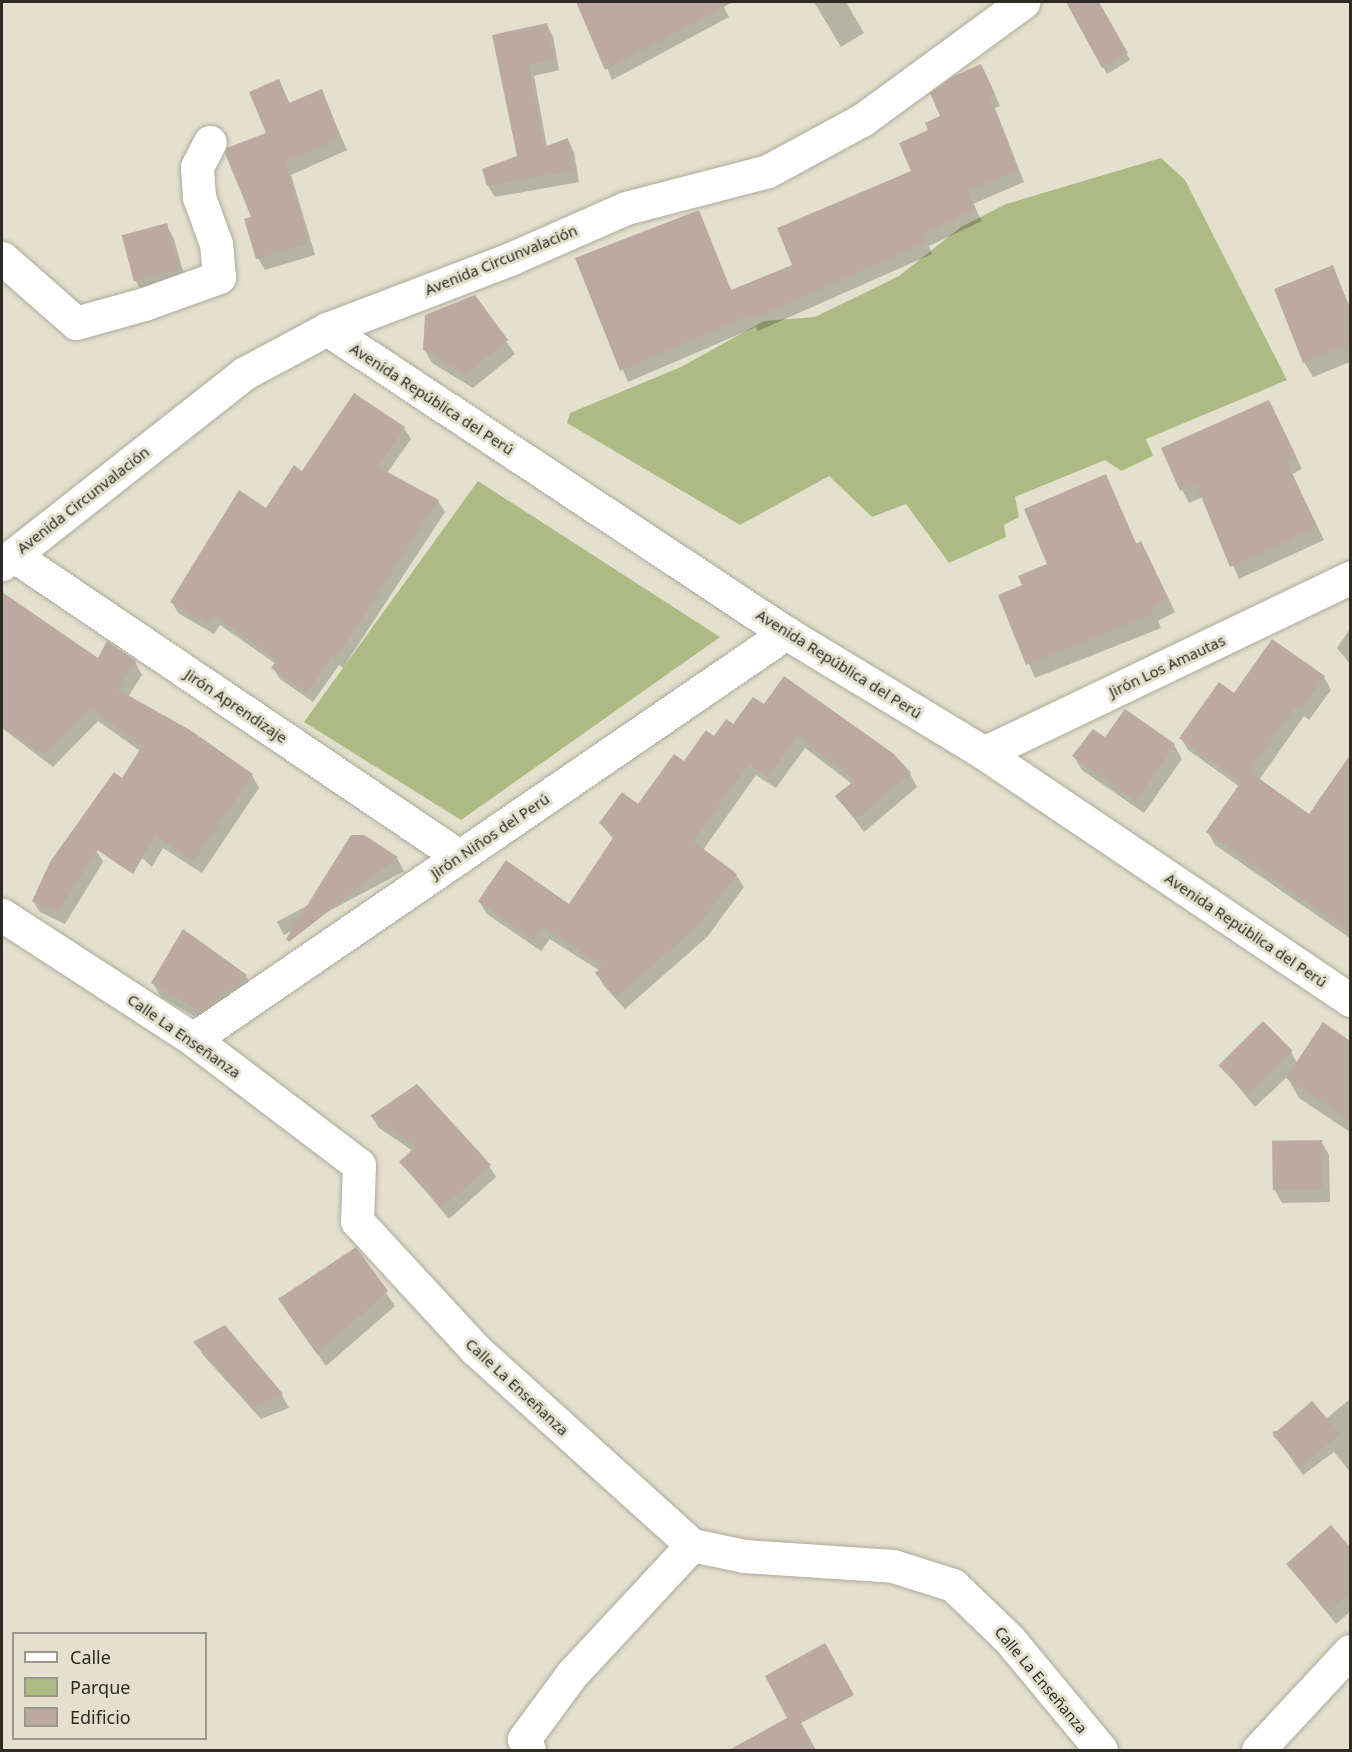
<!DOCTYPE html>
<html>
<head>
<meta charset="utf-8">
<style>
	body { margin:0 }
	#map { position:relative; width:1352px; height:1752px; overflow:hidden; background:#e3e0ce; font-family:"Noto Sans",sans-serif }
	div>[style] { position:absolute }
	.green>* { inset:0; background:#aeba84 }
	.shadow>* { inset:0; background:#0003; transform-origin:0 0 }
	.building>* { inset:0; background:#bcaaa2; transform-origin:0 0 }
	.roads { filter:drop-shadow(0 0 2px #adaa99) drop-shadow(0 0 2px #adaa99) }
	.street>* { height:33px; margin:-16.5px; padding:0 16.5px; transform-origin:16.5px; border-radius:16.5px; background:#fff }
	span { translate:-50% -50%; white-space:nowrap; text-align:center; line-height:1.15; -webkit-text-stroke:6px #e3e0ce; paint-order:stroke }
	.street-label { font-size:15px; color:#2d2b24 }
	.frame { position:absolute; inset:0; border:3px solid #2d2b24; pointer-events:none }
	.legend { position:absolute; left:12px; top:1632px; width:195px; height:108px; box-sizing:border-box; background:#e3e0ce; border:2px solid #9a988a; margin:0; padding:8px 10px; list-style:none; font-size:18px; color:#2d2b24 }
	.legend li { display:flex; align-items:center; gap:12px; height:30px }
	.legend b { width:30px; border:2px solid #9a988a }
</style>
</head>
<body>
<div id="map">
	<div class="green">
		<div style="clip-path:polygon(1161px 158px,1185px 180px,1287px 380px,1146px 439px,1153px 456px,1121px 471px,1105px 460px,1015px 497px,1019px 517px,1004px 525px,1006px 537px,949px 563px,906px 504px,872px 517px,829px 476px,740px 525px,567px 423px,570px 413px,681px 367px,764px 321px,815px 317px,899px 276px,961px 227px,1006px 204px)"></div>
		<div style="clip-path:polygon(478px 481px,720px 637px,461px 820px,304px 722px)"></div>
	</div>
	<div class="shadow">
		<div style="clip-path:polygon(580px 2px,721px 2px,729px 17px,612px 80px)"></div>
		<div style="clip-path:polygon(814px 2px,846px 2px,864px 33px,841px 47px)"></div>
		<div style="clip-path:polygon(1067px 2px,1097px 2px,1130px 60px,1107px 74px)"></div>
		<div style="clip-path:polygon(547px 25px,553px 36px,559px 70px,534px 76px,547px 147px,568px 140px,574px 152px,579px 182px,495px 197px,488px 186px,519px 157px,493px 36px)"></div>
		<div style="clip-path:polygon(987px 77px,1000px 106px,995px 108px,1024px 182px,973px 204px,982px 221px,929px 246px,932px 254px,758px 331px,756px 327px,628px 382px,577px 259px,698px 212px,732px 292px,794px 266px,913px 172px,930px 131px)"></div>
		<div style="clip-path:polygon(279px 81px,290px 104px,321px 91px,347px 150px,291px 175px,315px 255px,265px 270px,258px 258px,253px 218px)"></div>
		<div style="clip-path:polygon(166px 225px,174px 239px,186px 282px,143px 293px,135px 280px)"></div>
		<div style="clip-path:polygon(1332px 267px,1350px 307px,1350px 362px,1313px 377px,1304px 362px)"></div>
		<div style="clip-path:polygon(475px 297px,515px 354px,473px 388px,432px 363px,424px 349px)"></div>
		<div style="clip-path:polygon(1276px 415px,1302px 469px,1292px 474px,1324px 540px,1239px 579px,1203px 497px,1189px 503px,1182px 490px)"></div>
		<div style="clip-path:polygon(404px 428px,411px 439px,387px 473px,438px 501px,445px 512px,343px 668px,339px 665px,313px 702px,280px 679px,273px 668px,276px 664px,220px 625px,214px 634px,178px 613px,172px 602px,303px 473px)"></div>
		<div style="clip-path:polygon(1106px 476px,1137px 545px,1148px 556px,1175px 612px,1158px 621px,1161px 628px,1035px 678px,1000px 595px,1024px 586px,1049px 564px)"></div>
		<div style="clip-path:polygon(10px 600px,98px 661px,135px 662px,142px 675px,128px 697px,252px 775px,259px 788px,202px 873px,163px 848px,152px 867px,109px 828px,140px 751px,98px 721px,53px 767px,2px 728px,2px 613px)"></div>
		<div style="clip-path:polygon(1350px 629px,1350px 664px,1337px 648px)"></div>
		<div style="clip-path:polygon(1324px 677px,1331px 690px,1309px 720px,1304px 716px,1259px 780px,1309px 816px,1350px 756px,1350px 938px,1215px 845px,1208px 832px,1240px 787px,1188px 750px,1181px 738px,1234px 695px)"></div>
		<div style="clip-path:polygon(764px 706px,910px 774px,917px 787px,864px 832px,837px 796px,852px 784px,805px 748px,776px 788px,756px 775px,703px 850px,736px 875px,744px 887px,707px 937px,625px 1009px,604px 986px,597px 974px,600px 971px,550px 939px,541px 951px,487px 914px,479px 901px,570px 907px,614px 840px,600px 823px,638px 806px,715px 738px)"></div>
		<div style="clip-path:polygon(1105px 739px,1174px 745px,1182px 759px,1144px 813px,1082px 770px,1074px 757px)"></div>
		<div style="clip-path:polygon(96px 850px,103px 862px,65px 924px,40px 912px,33px 901px)"></div>
		<div style="left:397px;top:858px;width:15px;height:136px;rotate:62deg"></div>
		<div style="clip-path:polygon(246px 976px,253px 989px,208px 1024px,161px 997px,153px 983px)"></div>
		<div style="clip-path:polygon(1323px 1024px,1350px 1043px,1350px 1132px,1299px 1098px,1287px 1077px,1255px 1107px,1220px 1065px,1291px 1052px,1297px 1063px)"></div>
		<div style="clip-path:polygon(372px 1117px,489px 1166px,496px 1177px,449px 1219px,401px 1162px,413px 1151px,379px 1128px)"></div>
		<div style="clip-path:polygon(1321px 1141px,1329px 1155px,1330px 1202px,1282px 1203px,1274px 1189px)"></div>
		<div style="clip-path:polygon(355px 1249px,395px 1306px,326px 1366px,288px 1313px)"></div>
		<div style="clip-path:polygon(225px 1327px,282px 1395px,289px 1408px,261px 1419px,203px 1355px,195px 1342px)"></div>
		<div style="clip-path:polygon(1350px 1399px,1350px 1472px,1334px 1452px,1303px 1475px,1272px 1432px,1326px 1419px)"></div>
		<div style="clip-path:polygon(1331px 1527px,1350px 1549px,1350px 1612px,1336px 1624px,1288px 1565px)"></div>
	</div>
	<div class="building">
		<div style="clip-path:polygon(576px 2px,733px 2px,605px 70px)"></div>
		<div style="clip-path:polygon(1066px 2px,1099px 2px,1128px 53px,1102px 68px)"></div>
		<div style="clip-path:polygon(547px 23px,554px 59px,529px 65px,544px 147px,568px 138px,574px 170px,487px 186px,482px 169px,517px 156px,492px 35px)"></div>
		<div style="clip-path:polygon(981px 64px,995px 94px,989px 96px,1018px 170px,968px 191px,976px 209px,923px 234px,927px 242px,750px 320px,748px 316px,620px 371px,575px 258px,699px 210px,731px 290px,792px 265px,777px 228px,911px 171px,899px 143px,928px 130px,925px 123px,940px 116px,930px 93px,954px 76px)"></div>
		<div style="clip-path:polygon(279px 79px,289px 103px,322px 89px,341px 138px,285px 162px,309px 243px,256px 259px,244px 219px,251px 217px,225px 153px,227px 148px,266px 133px,249px 92px)"></div>
		<div style="left:167px;top:223px;width:48px;height:47px;rotate:75deg"></div>
		<div style="clip-path:polygon(1333px 265px,1350px 310px,1350px 343px,1303px 363px,1274px 289px)"></div>
		<div style="clip-path:polygon(475px 295px,508px 340px,465px 375px,423px 350px,425px 315px)"></div>
		<div style="clip-path:polygon(354px 393px,405px 427px,378px 467px,439px 500px,336px 658px,332px 655px,307px 693px,271px 668px,277px 660px,214px 615px,208px 624px,170px 602px,239px 490px,266px 508px,294px 465px,302px 471px)"></div>
		<div style="clip-path:polygon(1269px 400px,1296px 456px,1286px 460px,1317px 527px,1230px 567px,1196px 484px,1180px 491px,1161px 448px)"></div>
		<div style="clip-path:polygon(1106px 474px,1136px 544px,1141px 541px,1168px 598px,1151px 607px,1154px 614px,1026px 665px,998px 595px,1022px 585px,1018px 576px,1047px 564px,1024px 509px)"></div>
		<div style="clip-path:polygon(2px 592px,98px 658px,107px 641px,136px 661px,117px 689px,190px 730px,253px 774px,194px 861px,155px 836px,133px 874px,97px 850px,58px 913px,32px 901px,50px 862px,114px 772px,122px 778px,142px 746px,90px 708px,45px 755px,2px 727px)"></div>
		<div style="clip-path:polygon(1272px 639px,1325px 676px,1302px 709px,1296px 705px,1250px 772px,1309px 814px,1350px 755px,1350px 932px,1206px 832px,1241px 782px,1179px 738px,1219px 682px,1234px 693px)"></div>
		<div style="clip-path:polygon(784px 676px,894px 754px,911px 773px,856px 820px,835px 796px,855px 780px,797px 736px,768px 777px,749px 764px,693px 841px,737px 874px,700px 924px,617px 997px,595px 973px,603px 966px,543px 927px,534px 940px,478px 901px,506px 860px,569px 904px,615px 835px,599px 823px,622px 792px,638px 804px,674px 754px,684px 761px,706px 730px,714px 736px,726px 719px,733px 724px,753px 697px,764px 704px)"></div>
		<div style="clip-path:polygon(1125px 709px,1175px 744px,1136px 801px,1072px 756px,1093px 729px,1105px 737px)"></div>
		<div style="clip-path:polygon(351px 835px,364px 835px,398px 857px,289px 942px,286px 939px)"></div>
		<div style="clip-path:polygon(183px 929px,247px 975px,200px 1011px,151px 983px)"></div>
		<div style="left:1263px;top:1021px;width:42px;height:63px;rotate:45deg"></div>
		<div style="clip-path:polygon(1323px 1022px,1350px 1041px,1350px 1121px,1286px 1078px)"></div>
		<div style="clip-path:polygon(417px 1084px,491px 1165px,442px 1208px,399px 1162px,416px 1146px,370px 1116px)"></div>
		<div style="left:1322px;top:1140px;width:49px;height:50px;rotate:89deg"></div>
		<div style="clip-path:polygon(356px 1247px,388px 1291px,317px 1354px,278px 1299px)"></div>
		<div style="clip-path:polygon(225px 1325px,283px 1394px,253px 1407px,193px 1342px)"></div>
		<div style="left:1312px;top:1401px;width:43px;height:52px;rotate:49deg"></div>
		<div style="clip-path:polygon(1331px 1525px,1350px 1547px,1350px 1592px,1328px 1612px,1286px 1564px)"></div>
		<div style="clip-path:polygon(825px 1643px,854px 1695px,801px 1723px,816px 1750px,729px 1750px,787px 1718px,765px 1676px)"></div>
	</div>
	<div class="roads">
		<div class="street">
			<div style="left:2px;top:258px;width:98px;rotate:41.3deg"></div>
			<div style="left:76px;top:323px;width:71px;rotate:-15.6deg"></div>
			<div style="left:144px;top:304px;width:80px;rotate:-19.8deg"></div>
			<div style="left:219px;top:277px;width:33px;rotate:-95deg"></div>
			<div style="left:216px;top:244px;width:50px;rotate:-109.9deg"></div>
			<div style="left:199px;top:197px;width:30px;rotate:-94deg"></div>
			<div style="left:197px;top:167px;width:28px;rotate:-63deg"></div>
			<div style="left:327px;top:329px;width:551px;rotate:33.52deg"></div>
			<div style="left:786px;top:633px;width:232px;rotate:31.2deg"></div>
			<div style="left:984px;top:753px;width:442px;rotate:34deg"></div>
			<div style="left:13px;top:555px;width:539px;rotate:34.04deg"></div>
			<div style="left:2px;top:564px;width:309px;rotate:-38.2deg"></div>
			<div style="left:245px;top:373px;width:93px;rotate:-28.2deg"></div>
			<div style="left:327px;top:329px;width:196px;rotate:-20.9deg"></div>
			<div style="left:510px;top:259px;width:127px;rotate:-23.7deg"></div>
			<div style="left:626px;top:208px;width:147px;rotate:-14.6deg"></div>
			<div style="left:768px;top:171px;width:107px;rotate:-28.5deg"></div>
			<div style="left:862px;top:120px;width:200px;rotate:-36.2deg"></div>
			<div style="left:984px;top:753px;width:406px;rotate:-25.6deg"></div>
			<div style="left:2px;top:915px;width:228px;rotate:33deg"></div>
			<div style="left:193px;top:1039px;width:208px;rotate:37.2deg"></div>
			<div style="left:359px;top:1165px;width:56px;rotate:92deg"></div>
			<div style="left:357px;top:1221px;width:174px;rotate:47.3deg"></div>
			<div style="left:475px;top:1349px;width:292px;rotate:42.1deg"></div>
			<div style="left:692px;top:1545px;width:53px;rotate:11.9deg"></div>
			<div style="left:744px;top:1556px;width:149px;rotate:3.8deg"></div>
			<div style="left:893px;top:1566px;width:63px;rotate:17.6deg"></div>
			<div style="left:953px;top:1585px;width:78px;rotate:44deg"></div>
			<div style="left:1009px;top:1639px;width:144px;rotate:50.3deg"></div>
			<div style="left:193px;top:1039px;width:719px;rotate:-34.4deg"></div>
			<div style="left:529px;top:1750px;width:12px;rotate:-114deg"></div>
			<div style="left:524px;top:1739px;width:81px;rotate:-53.6deg"></div>
			<div style="left:572px;top:1674px;width:176px;rotate:-47.1deg"></div>
			<div style="left:1258px;top:1750px;width:135px;rotate:-47.1deg"></div>
		</div>
	</div>
	<div class="street-label">
		<span style="left:501px;top:260px;rotate:-22deg">Avenida Circunvalación</span>
		<span style="left:432px;top:399px;rotate:33deg">Avenida República del Perú</span>
		<span style="left:83px;top:500px;rotate:-38deg">Avenida Circunvalación</span>
		<span style="left:839px;top:664px;rotate:32deg">Avenida República del Perú</span>
		<span style="left:1167px;top:666px;rotate:-25deg">Jirón Los Amautas</span>
		<span style="left:236px;top:706px;rotate:34deg">Jirón Aprendizaje</span>
		<span style="left:490px;top:836px;rotate:-34deg">Jirón Niños del Perú</span>
		<span style="left:1246px;top:930px;rotate:34deg">Avenida República del Perú</span>
		<span style="left:184px;top:1036px;rotate:35deg">Calle La Enseñanza</span>
		<span style="left:517px;top:1387px;rotate:43deg">Calle La Enseñanza</span>
		<span style="left:1041px;top:1680px;rotate:50deg">Calle La Enseñanza</span>
	</div>
	<div class="frame"></div>
	<ul class="legend">
	<li><b style="height:8px;background:#fff"></b>Calle</li>
	<li><b style="height:16px;background:#aeba84"></b>Parque</li>
	<li><b style="height:16px;background:#bcaaa2"></b>Edificio</li>
	</ul>
</div>
</body>
</html>
